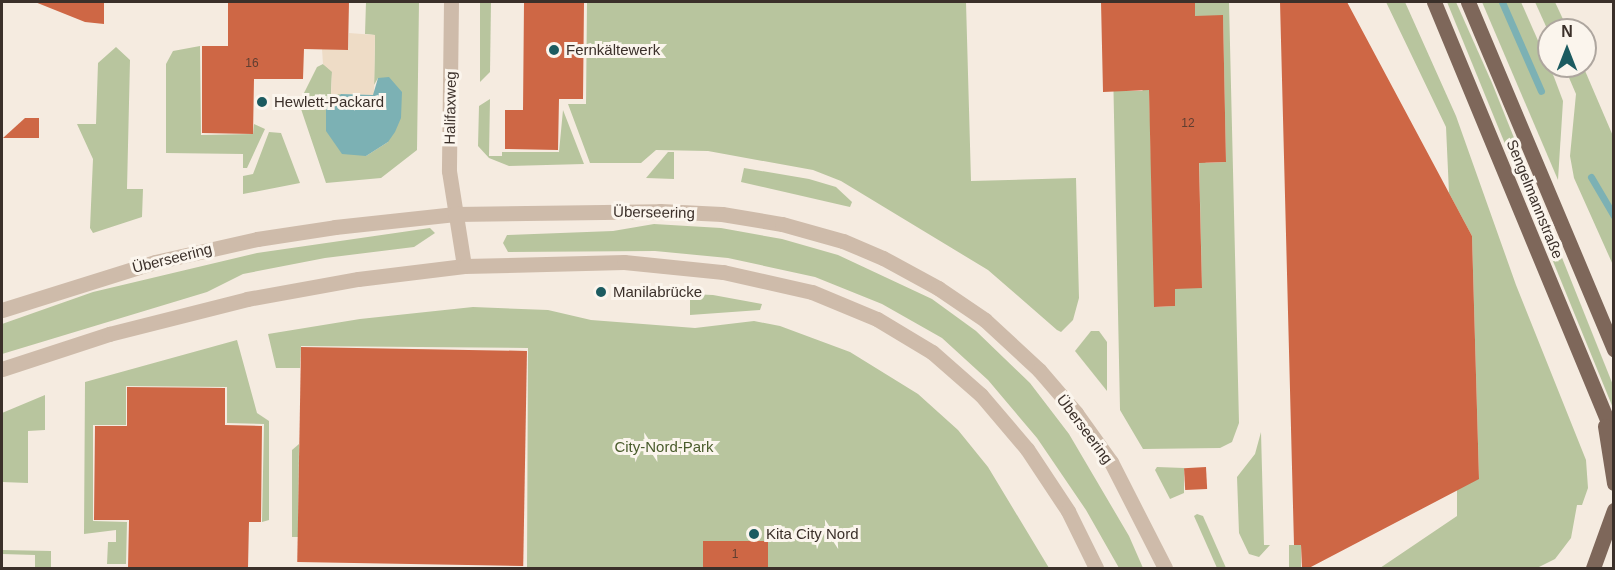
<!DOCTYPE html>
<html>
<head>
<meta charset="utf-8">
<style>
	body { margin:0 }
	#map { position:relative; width:1615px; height:570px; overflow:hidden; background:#f5ebe0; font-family:Helvetica,sans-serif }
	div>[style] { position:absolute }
	.green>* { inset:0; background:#b8c59e; transform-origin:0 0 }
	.plaza>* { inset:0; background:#eedcc6 }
	.water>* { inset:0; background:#7cb1b4 }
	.stream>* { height:7px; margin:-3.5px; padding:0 3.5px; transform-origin:3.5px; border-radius:3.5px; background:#7cb1b4 }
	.building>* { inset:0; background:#ce6745; transform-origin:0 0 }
	.minor>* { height:15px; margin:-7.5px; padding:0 7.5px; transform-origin:7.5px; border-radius:7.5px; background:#cebbaa }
	.major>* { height:15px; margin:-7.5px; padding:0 7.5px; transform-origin:7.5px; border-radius:7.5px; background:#7e675a }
	.dots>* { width:16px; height:16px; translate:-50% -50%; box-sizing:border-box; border:3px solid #fbf5ed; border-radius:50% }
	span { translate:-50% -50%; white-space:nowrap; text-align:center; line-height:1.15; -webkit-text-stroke:6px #fbf5ed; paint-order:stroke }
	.number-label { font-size:12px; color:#603e31 }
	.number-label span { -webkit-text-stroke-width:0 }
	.poi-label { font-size:15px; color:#3b302a }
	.left { translate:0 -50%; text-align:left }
	.street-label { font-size:15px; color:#3b302a }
	.park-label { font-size:15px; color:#4a5c2c }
	.frame { position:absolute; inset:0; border:3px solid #3b302a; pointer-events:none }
	.north { position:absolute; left:1537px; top:18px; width:60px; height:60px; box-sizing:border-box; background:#fbf5ed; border:2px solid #aea69f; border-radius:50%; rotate:0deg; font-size:16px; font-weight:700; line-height:24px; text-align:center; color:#3b302a }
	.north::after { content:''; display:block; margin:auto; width:21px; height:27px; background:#1c5b60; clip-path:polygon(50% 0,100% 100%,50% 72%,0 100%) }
</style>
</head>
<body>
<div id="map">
	<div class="green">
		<div style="clip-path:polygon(366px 2px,419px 2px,417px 150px,381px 178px,326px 183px,299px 103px,317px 67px,323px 64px,332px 71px,331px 94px,341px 94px,339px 98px,366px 156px,388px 142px,378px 78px,374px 85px,375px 35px,365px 34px)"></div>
		<div style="clip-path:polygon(480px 2px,491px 2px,490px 72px,480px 82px)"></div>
		<div style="clip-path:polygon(587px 2px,966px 2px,971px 181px,1076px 178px,1079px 298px,1073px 320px,1061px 332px,1057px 330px,988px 270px,841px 181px,813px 170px,708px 151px,656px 150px,641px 163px,590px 163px,568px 104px,586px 104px)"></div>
		<div style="clip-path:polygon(1195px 2px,1229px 2px,1239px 423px,1232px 442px,1220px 448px,1143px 449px,1120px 410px,1113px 67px,1120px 67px,1121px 91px,1142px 91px,1149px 84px,1155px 307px,1175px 306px,1175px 282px,1202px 288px,1199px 157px,1206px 163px,1226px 162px,1223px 16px,1195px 22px)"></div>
		<div style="clip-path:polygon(1386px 2px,1405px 2px,1456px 116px,1516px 285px,1586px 460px,1588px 488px,1582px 505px,1577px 505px,1571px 538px,1555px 559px,1537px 568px,1380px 568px,1457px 516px,1457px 489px,1479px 478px,1472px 236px,1449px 193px,1446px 127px)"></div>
		<div style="clip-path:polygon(1447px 2px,1456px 2px,1492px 83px,1613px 385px,1613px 408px)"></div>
		<div style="clip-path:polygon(1482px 2px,1521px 2px,1554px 77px,1563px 101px,1558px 180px)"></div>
		<div style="clip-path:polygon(1535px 2px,1555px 2px,1568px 30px,1549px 33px)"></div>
		<div style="clip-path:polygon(200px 46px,201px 135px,253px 134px,254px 124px,265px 129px,247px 168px,243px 168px,243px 154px,166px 153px,166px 64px,173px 51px)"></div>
		<div style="clip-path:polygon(116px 47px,130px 60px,127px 189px,143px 189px,142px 217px,93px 233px,90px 228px,93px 159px,77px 124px,96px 124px,98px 63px)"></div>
		<div style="clip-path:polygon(1564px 66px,1583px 66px,1613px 136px,1613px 265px,1574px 178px,1570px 156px,1576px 94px)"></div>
		<div style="clip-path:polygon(490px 99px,489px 156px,502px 156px,502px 152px,559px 152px,563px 110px,584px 164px,509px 166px,489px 158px,478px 146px,479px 106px)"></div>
		<div style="clip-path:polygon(269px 132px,281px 133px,300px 183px,243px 194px,243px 176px,253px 174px)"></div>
		<div style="clip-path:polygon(668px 152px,674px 152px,674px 179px,646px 178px)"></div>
		<div style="clip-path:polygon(744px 168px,809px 179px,836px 187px,852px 202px,850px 207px,741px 182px)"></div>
		<div style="clip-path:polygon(654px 224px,721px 228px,782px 239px,838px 255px,932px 299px,976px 331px,1030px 383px,1069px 434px,1129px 536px,1143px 568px,1119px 568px,1086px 510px,1037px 438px,988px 380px,942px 338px,882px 304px,815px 277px,728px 258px,655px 251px,508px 252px,503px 243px,507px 235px,613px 231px)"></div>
		<div style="clip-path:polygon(430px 228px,435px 233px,414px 247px,325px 258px,243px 274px,207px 292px,2px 354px,2px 324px,93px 292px,257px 253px)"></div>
		<div style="clip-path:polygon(690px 294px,713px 295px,762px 304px,760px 310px,690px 315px)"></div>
		<div style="clip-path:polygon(473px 307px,548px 310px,591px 320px,695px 328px,754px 321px,780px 326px,850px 352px,918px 394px,958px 430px,988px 467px,1049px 568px,527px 568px,528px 348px,301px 346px,300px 368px,276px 368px,268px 334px,360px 319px)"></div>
		<div style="clip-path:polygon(1091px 331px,1099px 331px,1107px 342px,1107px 391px,1075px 351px)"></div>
		<div style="clip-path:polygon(237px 340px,257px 413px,269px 421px,269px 520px,262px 522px,264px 424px,227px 423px,227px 387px,126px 386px,126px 425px,93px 425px,93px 521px,127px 522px,126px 564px,107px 564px,108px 542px,116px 542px,116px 530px,84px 534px,85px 382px)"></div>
		<div style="clip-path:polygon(45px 395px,45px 430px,28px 431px,28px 483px,2px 482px,2px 413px)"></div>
		<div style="clip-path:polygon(1261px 432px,1264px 545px,1270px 545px,1259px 557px,1249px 554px,1239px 533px,1237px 477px,1255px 454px)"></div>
		<div style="clip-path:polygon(299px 444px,298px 537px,292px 537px,292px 450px)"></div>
		<div style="clip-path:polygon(1157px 467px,1184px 468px,1184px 493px,1170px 499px,1155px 470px)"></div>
		<div style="clip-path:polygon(1197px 514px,1203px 516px,1226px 568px,1217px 568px,1194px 516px)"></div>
		<div style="left:1289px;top:545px;width:12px;height:23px"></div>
		<div style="clip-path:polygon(2px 550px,51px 551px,51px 568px,35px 568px,35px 555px,2px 554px)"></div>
	</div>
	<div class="plaza">
		<div style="clip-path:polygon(349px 33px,375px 35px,374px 95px,331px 94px,332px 72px,323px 64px,322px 49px,348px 50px)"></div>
	</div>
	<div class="water">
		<div style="clip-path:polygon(389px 77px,402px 92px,401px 118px,395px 132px,388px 142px,366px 156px,342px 154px,326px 131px,326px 108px,341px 94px,373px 95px,378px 78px)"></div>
	</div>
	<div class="stream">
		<div style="left:1502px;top:2px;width:97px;rotate:66.3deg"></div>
		<div style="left:1591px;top:177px;width:45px;rotate:59.5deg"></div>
	</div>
	<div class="building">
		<div style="clip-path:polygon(35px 2px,104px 2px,104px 24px,85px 22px)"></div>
		<div style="clip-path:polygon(228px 2px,349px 2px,348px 50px,304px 49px,303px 79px,254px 79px,253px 134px,202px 133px,202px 46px,228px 46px)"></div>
		<div style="clip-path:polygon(524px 2px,584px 2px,583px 99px,559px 99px,558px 150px,505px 149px,505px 110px,523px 110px)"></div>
		<div style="clip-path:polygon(1101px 2px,1195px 2px,1195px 16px,1223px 15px,1226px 162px,1199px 163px,1202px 288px,1175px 289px,1175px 306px,1154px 307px,1149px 90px,1103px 92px)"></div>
		<div style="clip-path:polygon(1280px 2px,1347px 2px,1472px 236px,1479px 479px,1309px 568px,1302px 568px,1301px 545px,1294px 545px)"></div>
		<div style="clip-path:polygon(25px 118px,39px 118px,39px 138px,3px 138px)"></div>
		<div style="left:301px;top:347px;width:226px;height:215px;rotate:1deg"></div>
		<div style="clip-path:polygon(127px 387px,225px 388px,225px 425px,262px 426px,261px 522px,249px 522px,248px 568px,128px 568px,129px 520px,94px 520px,95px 426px,127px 426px)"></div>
		<div style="left:1206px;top:467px;width:22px;height:22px;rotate:87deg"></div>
		<div style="left:703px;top:541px;width:65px;height:27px"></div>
	</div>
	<div class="minor">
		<div style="left:451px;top:2px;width:169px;rotate:90.7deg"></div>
		<div style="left:449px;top:171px;width:96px;rotate:81deg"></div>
		<div style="left:2px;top:310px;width:160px;rotate:-17.4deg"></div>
		<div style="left:155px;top:262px;width:105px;rotate:-12.7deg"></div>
		<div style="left:257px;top:239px;width:79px;rotate:-8.7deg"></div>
		<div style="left:335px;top:227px;width:121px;rotate:-6.2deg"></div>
		<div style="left:455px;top:214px;width:205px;rotate:-0.8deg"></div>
		<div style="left:660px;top:211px;width:62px;rotate:2.8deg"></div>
		<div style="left:722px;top:214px;width:61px;rotate:9.5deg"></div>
		<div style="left:782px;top:224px;width:63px;rotate:15.6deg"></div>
		<div style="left:843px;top:241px;width:43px;rotate:23deg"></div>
		<div style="left:883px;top:258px;width:63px;rotate:28.6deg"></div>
		<div style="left:938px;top:288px;width:57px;rotate:34.2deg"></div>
		<div style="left:985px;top:320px;width:74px;rotate:42.8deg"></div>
		<div style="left:1039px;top:370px;width:57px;rotate:49.3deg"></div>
		<div style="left:1076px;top:413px;width:60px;rotate:54.5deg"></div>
		<div style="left:1111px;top:462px;width:119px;rotate:63deg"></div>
		<div style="left:2px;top:369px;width:113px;rotate:-18.1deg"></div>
		<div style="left:109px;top:334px;width:142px;rotate:-14.2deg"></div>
		<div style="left:247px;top:299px;width:113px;rotate:-10.2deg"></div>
		<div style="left:358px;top:279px;width:107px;rotate:-7deg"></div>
		<div style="left:464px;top:266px;width:160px;rotate:-1.4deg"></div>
		<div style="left:624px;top:262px;width:100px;rotate:5.8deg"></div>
		<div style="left:723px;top:272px;width:91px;rotate:12.7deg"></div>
		<div style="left:812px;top:292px;width:70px;rotate:22.6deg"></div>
		<div style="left:877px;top:319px;width:64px;rotate:31deg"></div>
		<div style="left:932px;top:352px;width:65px;rotate:41.3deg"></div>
		<div style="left:981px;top:395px;width:71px;rotate:49.6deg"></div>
		<div style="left:1027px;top:449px;width:74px;rotate:56.5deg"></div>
		<div style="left:1068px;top:511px;width:64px;rotate:63.8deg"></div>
	</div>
	<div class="major">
		<div style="left:1434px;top:2px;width:470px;rotate:67.5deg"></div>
		<div style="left:1468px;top:2px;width:377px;rotate:67.2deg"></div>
		<div style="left:1605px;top:426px;width:58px;rotate:81deg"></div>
		<div style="left:1593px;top:568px;width:62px;rotate:-70.1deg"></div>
	</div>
	<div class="dots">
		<div style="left:554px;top:50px;background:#1c5b60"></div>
		<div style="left:262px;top:102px;background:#1c5b60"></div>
		<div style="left:601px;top:292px;background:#1c5b60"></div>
		<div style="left:754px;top:534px;background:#1c5b60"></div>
	</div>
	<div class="number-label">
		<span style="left:252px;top:64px">16</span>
		<span style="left:1188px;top:124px">12</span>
		<span style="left:735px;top:555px">1</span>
	</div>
	<div class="poi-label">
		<span class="left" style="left:566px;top:50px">Fernkältewerk</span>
		<span class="left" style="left:274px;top:102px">Hewlett-Packard</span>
		<span class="left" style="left:613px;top:292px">Manilabrücke</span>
		<span class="left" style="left:766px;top:534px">Kita City Nord</span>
	</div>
	<div class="street-label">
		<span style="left:450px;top:108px;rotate:-89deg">Halifaxweg</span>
		<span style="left:1535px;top:199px;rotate:68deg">Sengelmannstraße</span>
		<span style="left:654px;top:212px;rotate:1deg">Überseering</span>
		<span style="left:172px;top:258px;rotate:-14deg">Überseering</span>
		<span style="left:1085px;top:429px;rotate:53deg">Überseering</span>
	</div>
	<div class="park-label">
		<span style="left:664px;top:447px">City-Nord-Park</span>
	</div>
	<div class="frame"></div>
	<div class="north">N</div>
</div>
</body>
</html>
